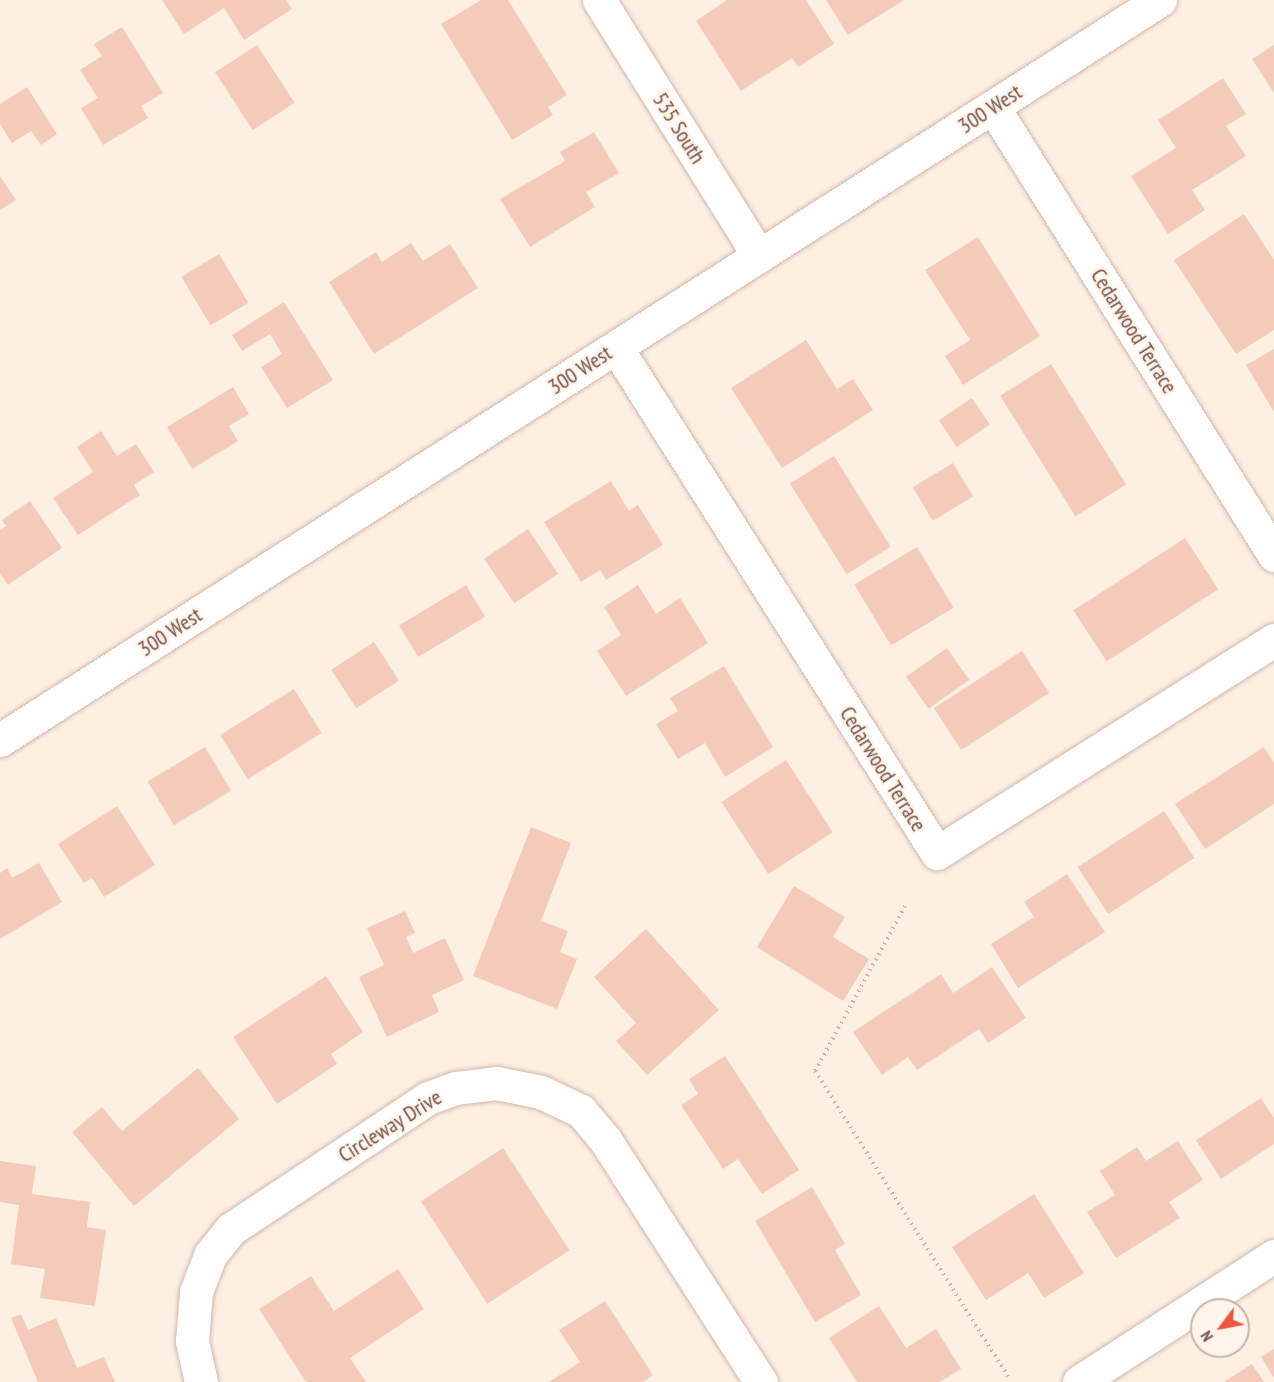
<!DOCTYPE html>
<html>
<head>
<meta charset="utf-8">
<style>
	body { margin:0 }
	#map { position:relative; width:1274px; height:1382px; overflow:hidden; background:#fdf0e3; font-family:"PT Sans Narrow",sans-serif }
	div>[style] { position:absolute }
	.building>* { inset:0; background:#f4cab9; transform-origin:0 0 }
	.path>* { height:4px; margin-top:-2px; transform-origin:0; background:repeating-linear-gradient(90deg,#d9ad9c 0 1.5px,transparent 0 6px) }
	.roads { filter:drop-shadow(0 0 2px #d1b8ac) drop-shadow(0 0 2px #d1b8ac) }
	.minor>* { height:33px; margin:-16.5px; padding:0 16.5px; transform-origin:16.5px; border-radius:16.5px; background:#fff }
	.tertiary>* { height:33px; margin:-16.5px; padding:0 16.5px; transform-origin:16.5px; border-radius:16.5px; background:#fff }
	span { translate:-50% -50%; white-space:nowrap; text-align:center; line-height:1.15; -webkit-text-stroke:4.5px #fff4ea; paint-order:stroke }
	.street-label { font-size:22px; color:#765348 }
	.north { position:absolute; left:1190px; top:1298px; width:60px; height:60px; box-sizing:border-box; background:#fff4ea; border:2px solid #c8b4a9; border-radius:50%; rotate:238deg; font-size:16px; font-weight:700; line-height:24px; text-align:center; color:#765348 }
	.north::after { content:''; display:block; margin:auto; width:21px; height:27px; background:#ec5643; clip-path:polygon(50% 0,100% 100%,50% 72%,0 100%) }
</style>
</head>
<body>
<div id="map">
	<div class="building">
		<div style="clip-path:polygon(162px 0,286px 0,292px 9px,244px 40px,224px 8px,184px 34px)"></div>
		<div style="clip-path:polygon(481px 0,508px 0,567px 95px,548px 107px,553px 115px,512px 140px,441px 24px)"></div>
		<div style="clip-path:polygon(727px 0,806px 0,834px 44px,798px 67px,792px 58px,741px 91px,696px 21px)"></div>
		<div style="clip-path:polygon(826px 0,904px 0,848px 35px)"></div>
		<div style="clip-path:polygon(122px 27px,163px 93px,141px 106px,148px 118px,103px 145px,81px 108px,98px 98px,80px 70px,102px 56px,94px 44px)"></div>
		<div style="left:257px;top:45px;width:69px;height:50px;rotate:57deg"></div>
		<div style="clip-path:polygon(1274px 45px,1274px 93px,1252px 59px)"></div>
		<div style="clip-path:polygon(1223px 78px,1246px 114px,1226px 126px,1246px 156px,1192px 190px,1205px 210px,1168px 234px,1131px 176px,1176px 148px,1158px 120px)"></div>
		<div style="clip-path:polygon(27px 87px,57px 134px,41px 145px,31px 131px,12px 143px,0 124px,0 104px)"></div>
		<div style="clip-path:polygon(594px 132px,619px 173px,586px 192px,595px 207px,530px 247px,500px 199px,565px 161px,560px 152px)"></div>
		<div style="clip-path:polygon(0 176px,16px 200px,0 210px)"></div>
		<div style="clip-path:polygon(1244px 214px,1274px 260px,1274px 330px,1236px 354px,1174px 260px)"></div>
		<div style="clip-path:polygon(978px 237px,1040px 336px,963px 385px,945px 356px,970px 340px,925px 270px)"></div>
		<div style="clip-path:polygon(411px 243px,423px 261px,450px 244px,478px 288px,374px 354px,329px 282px,376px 252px,382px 262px)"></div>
		<div style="left:219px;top:254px;width:57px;height:44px;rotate:59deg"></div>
		<div style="clip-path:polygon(284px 302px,333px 380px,287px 408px,261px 367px,282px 354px,270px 334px,242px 351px,232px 335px)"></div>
		<div style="clip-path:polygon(806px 340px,837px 389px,853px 379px,873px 410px,782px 468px,731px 388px)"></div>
		<div style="clip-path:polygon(1274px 349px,1274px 412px,1246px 365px)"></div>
		<div style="left:1051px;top:364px;width:142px;height:60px;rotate:58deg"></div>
		<div style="clip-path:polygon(233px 387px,249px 414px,229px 426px,238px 441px,192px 469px,167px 427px)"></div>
		<div style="left:972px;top:398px;width:32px;height:40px;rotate:56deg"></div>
		<div style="clip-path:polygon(101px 431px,117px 456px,136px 444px,154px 472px,134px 485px,140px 495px,78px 535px,53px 498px,93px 472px,77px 447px)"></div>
		<div style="left:834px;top:456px;width:107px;height:52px;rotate:58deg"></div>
		<div style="left:953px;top:463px;width:39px;height:47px;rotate:59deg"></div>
		<div style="clip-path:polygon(611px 481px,629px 511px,638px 505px,663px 545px,606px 580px,600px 570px,581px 582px,544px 522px)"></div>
		<div style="clip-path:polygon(30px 501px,62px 548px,8px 585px,0 574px,0 530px,6px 526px,2px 520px)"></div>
		<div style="left:528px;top:529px;width:54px;height:53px;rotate:56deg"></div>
		<div style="left:1185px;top:538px;width:61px;height:133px;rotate:57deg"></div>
		<div style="left:917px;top:547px;width:71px;height:73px;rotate:59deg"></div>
		<div style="left:466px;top:585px;width:37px;height:78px;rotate:59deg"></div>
		<div style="clip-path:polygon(638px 585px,656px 614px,680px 598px,708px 643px,626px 696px,597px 651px,621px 635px,604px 607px)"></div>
		<div style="left:374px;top:642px;width:46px;height:51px;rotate:57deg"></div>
		<div style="left:947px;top:648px;width:39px;height:50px;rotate:55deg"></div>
		<div style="left:1022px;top:651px;width:50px;height:105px;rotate:57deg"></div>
		<div style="clip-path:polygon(724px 666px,773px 747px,725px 777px,705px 743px,678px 759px,656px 724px,678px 711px,670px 698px)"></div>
		<div style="left:294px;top:689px;width:52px;height:87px;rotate:58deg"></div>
		<div style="left:205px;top:747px;width:51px;height:67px;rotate:59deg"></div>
		<div style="clip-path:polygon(1264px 747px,1274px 763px,1274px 804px,1205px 849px,1175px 804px)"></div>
		<div style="left:786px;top:760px;width:86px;height:77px;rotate:57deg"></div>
		<div style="clip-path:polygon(117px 806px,155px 865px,104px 897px,92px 878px,84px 883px,58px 844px)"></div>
		<div style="left:1164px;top:811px;width:56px;height:103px;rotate:57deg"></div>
		<div style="clip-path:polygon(531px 827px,571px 843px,541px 921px,568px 931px,560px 952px,577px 959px,557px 1009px,473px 976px)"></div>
		<div style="clip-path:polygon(39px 863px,62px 902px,0 939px,0 873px,7px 868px,12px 878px)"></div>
		<div style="clip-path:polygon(1067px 874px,1105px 932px,1018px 988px,991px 944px,1034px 917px,1024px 902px)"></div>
		<div style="clip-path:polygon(794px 886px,845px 917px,833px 937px,869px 959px,843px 1001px,757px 947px)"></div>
		<div style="clip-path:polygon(405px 911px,415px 933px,406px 937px,413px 953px,445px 938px,464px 980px,432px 995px,439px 1012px,387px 1037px,359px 977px,384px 965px,367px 928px)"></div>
		<div style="clip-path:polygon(646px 929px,719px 1010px,647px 1075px,616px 1041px,636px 1023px,594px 977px)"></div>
		<div style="clip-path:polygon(992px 967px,1026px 1018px,988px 1043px,979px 1029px,917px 1070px,908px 1057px,882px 1075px,853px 1032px,941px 974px,953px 993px)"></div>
		<div style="clip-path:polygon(326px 976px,363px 1032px,331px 1054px,337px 1064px,277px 1104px,233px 1037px)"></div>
		<div style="clip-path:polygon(725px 1056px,799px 1170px,762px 1194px,738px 1159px,723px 1169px,681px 1105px,698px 1094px,689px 1079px)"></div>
		<div style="clip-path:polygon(198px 1068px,239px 1119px,134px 1206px,72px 1132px,102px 1107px,122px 1131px)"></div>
		<div style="clip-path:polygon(1261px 1098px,1274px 1118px,1274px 1144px,1221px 1179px,1196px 1140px)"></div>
		<div style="clip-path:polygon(1178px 1141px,1203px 1180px,1169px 1202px,1180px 1218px,1116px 1258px,1087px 1212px,1115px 1195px,1100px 1171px,1137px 1147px,1146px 1161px)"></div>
		<div style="left:503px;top:1148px;width:122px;height:98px;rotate:57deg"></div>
		<div style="clip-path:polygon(0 1161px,36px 1166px,32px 1194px,90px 1202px,87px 1227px,106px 1230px,95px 1306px,40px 1298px,45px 1269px,11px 1264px,19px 1205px,0 1202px)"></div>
		<div style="clip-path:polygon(812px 1187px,845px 1244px,835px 1250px,861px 1295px,815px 1322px,755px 1221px)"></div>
		<div style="clip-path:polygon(1034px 1194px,1084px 1273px,1044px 1298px,1028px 1273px,986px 1300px,952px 1247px)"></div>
		<div style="clip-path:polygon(398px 1269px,424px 1309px,350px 1358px,366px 1382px,306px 1382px,259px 1309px,311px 1276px,334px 1311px)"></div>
		<div style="clip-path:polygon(605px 1301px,653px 1375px,643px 1382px,549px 1382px,580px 1362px,559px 1330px)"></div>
		<div style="clip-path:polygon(879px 1306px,906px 1348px,936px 1329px,961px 1369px,940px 1382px,857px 1382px,829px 1338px)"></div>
		<div style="clip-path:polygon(21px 1314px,28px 1330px,56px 1318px,77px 1368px,104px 1357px,115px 1382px,38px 1382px,11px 1318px)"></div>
		<div style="clip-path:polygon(1274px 1349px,1274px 1378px,1261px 1357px)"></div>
		<div style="clip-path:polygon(1252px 1364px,1264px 1382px,1224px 1382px)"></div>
	</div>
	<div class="path">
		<div style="left:905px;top:906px;width:188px;rotate:118.6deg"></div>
		<div style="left:815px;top:1071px;width:365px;rotate:57.7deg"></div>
	</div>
	<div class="roads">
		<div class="minor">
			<div style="left:599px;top:0;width:302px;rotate:58deg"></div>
			<div style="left:993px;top:107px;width:529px;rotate:57.9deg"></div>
			<div style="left:616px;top:347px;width:599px;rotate:57.61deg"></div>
			<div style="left:937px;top:853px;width:399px;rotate:-32.3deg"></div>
			<div style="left:201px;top:1382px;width:42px;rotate:-102.4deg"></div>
			<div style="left:192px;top:1341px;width:49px;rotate:-85.3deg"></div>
			<div style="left:196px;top:1292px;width:40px;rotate:-69deg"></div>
			<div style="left:210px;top:1255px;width:33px;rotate:-51deg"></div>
			<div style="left:231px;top:1229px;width:237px;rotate:-33.6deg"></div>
			<div style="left:428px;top:1098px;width:30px;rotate:-20deg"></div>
			<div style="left:456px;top:1088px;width:40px;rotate:-7.1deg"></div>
			<div style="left:496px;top:1083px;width:46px;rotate:11.3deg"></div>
			<div style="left:541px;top:1092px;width:44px;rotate:25.4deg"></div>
			<div style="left:581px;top:1111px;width:39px;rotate:50deg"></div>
			<div style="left:606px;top:1141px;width:287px;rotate:57.3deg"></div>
			<div style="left:1079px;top:1382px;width:232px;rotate:-32.9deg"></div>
		</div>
		<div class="tertiary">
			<div style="left:0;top:740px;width:1376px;rotate:-32.54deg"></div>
		</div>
	</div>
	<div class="street-label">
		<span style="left:990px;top:109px;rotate:-33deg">300 West</span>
		<span style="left:679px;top:128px;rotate:58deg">535 South</span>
		<span style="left:1134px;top:331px;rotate:58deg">Cedarwood Terrace</span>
		<span style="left:580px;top:370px;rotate:-33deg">300 West</span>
		<span style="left:170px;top:632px;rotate:-33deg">300 West</span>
		<span style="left:883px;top:769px;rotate:58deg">Cedarwood Terrace</span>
		<span style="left:390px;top:1126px;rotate:-32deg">Circleway Drive</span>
	</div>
	<div class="north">N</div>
</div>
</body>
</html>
